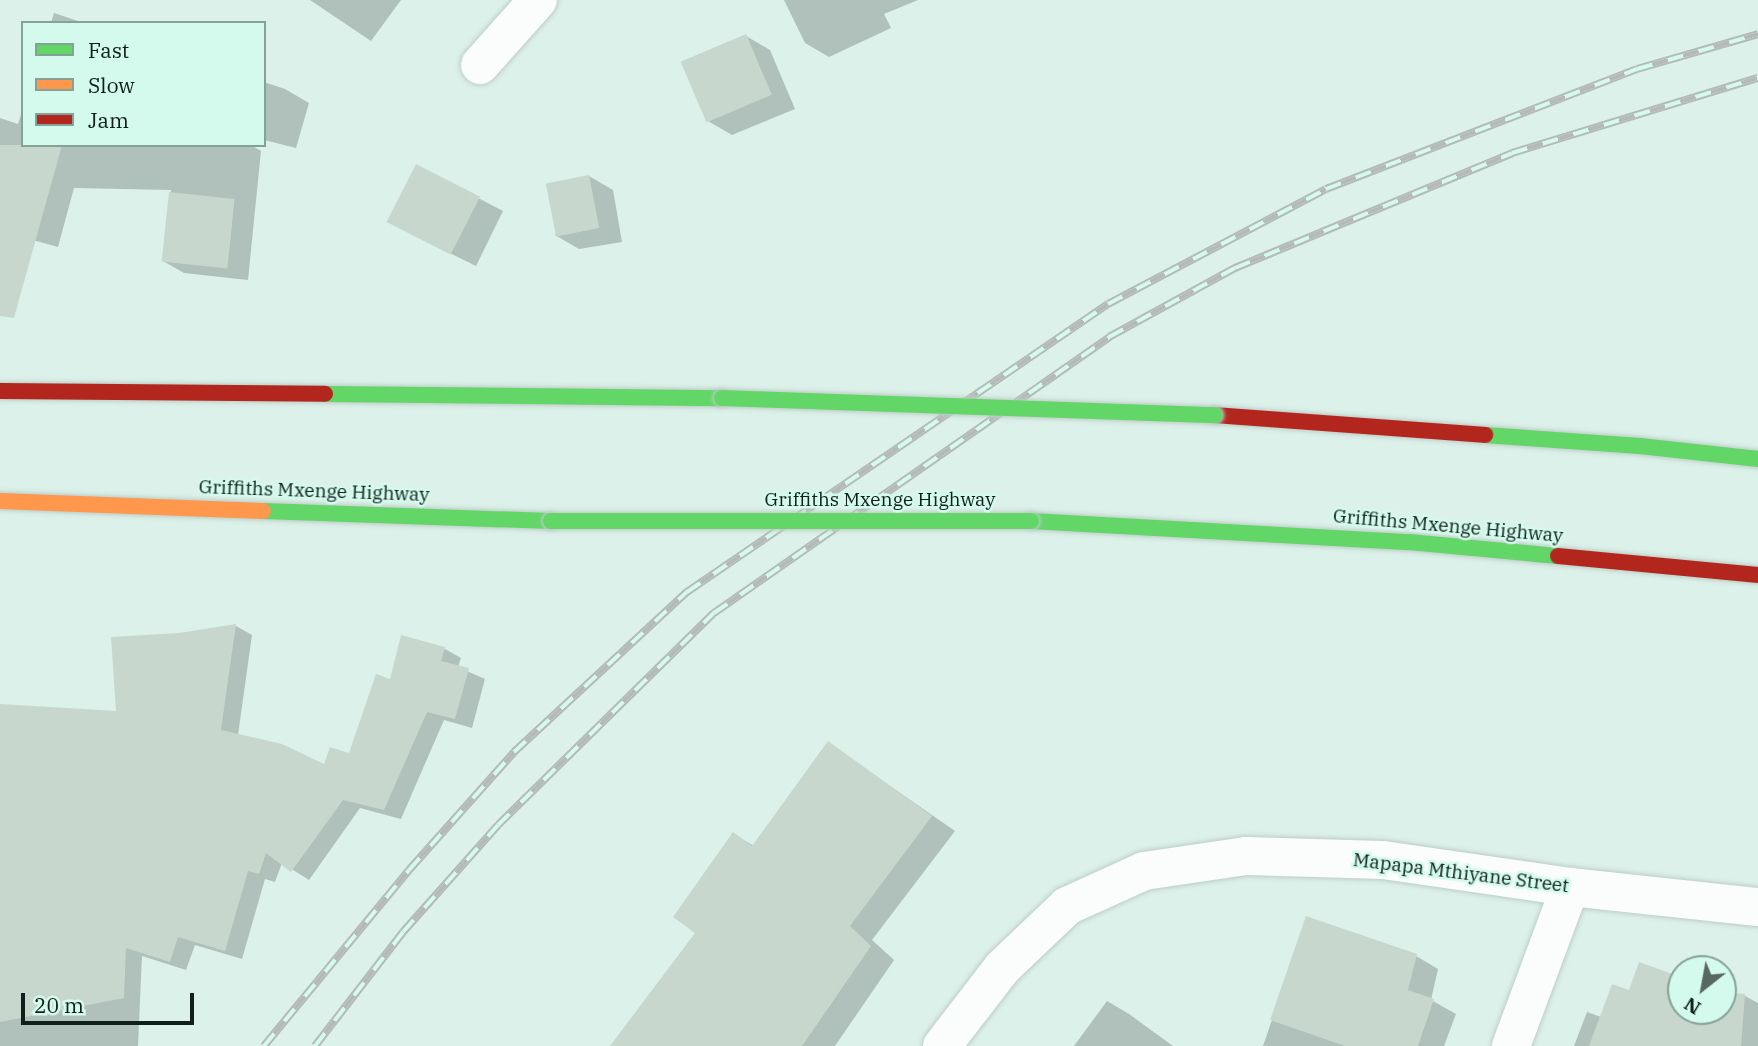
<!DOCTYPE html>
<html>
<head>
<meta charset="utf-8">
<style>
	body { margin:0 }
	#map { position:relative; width:1758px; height:1046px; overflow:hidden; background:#dcf1e9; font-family:"IBM Plex Serif",serif }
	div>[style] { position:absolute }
	.shadow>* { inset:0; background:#0003 }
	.building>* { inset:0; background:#c8d7ce; transform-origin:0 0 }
	.roads { filter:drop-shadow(0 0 2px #bccdc7) drop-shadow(0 0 2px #bccdc7) }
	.street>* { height:38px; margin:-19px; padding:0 19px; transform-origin:19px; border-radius:19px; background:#fafdfc }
	.fast>* { height:16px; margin:-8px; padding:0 8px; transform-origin:8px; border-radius:8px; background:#63d668 }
	.slow>* { height:16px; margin:-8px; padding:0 8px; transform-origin:8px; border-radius:8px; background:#ff974d }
	.jam>* { height:16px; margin:-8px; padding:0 8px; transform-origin:8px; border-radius:8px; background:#b3261e }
	.rail>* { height:8px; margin-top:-4px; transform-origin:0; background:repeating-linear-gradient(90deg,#d3faec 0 16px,#b4bab8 0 32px); box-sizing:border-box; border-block:2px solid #b4bab8 }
	.bridges { filter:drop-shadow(0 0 2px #bccdc7) drop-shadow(0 0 2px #bccdc7) }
	.fast-bridge>* { height:16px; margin:-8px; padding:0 8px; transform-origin:8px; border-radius:8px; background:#63d668 }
	span { translate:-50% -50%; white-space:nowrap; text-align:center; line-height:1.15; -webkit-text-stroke:5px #d3faec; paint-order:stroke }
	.street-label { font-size:19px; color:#101f1a }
	.legend { position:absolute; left:21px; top:21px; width:245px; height:126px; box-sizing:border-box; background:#d3faec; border:2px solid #85a298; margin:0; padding:9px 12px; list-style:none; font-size:21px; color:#101f1a }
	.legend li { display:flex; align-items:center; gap:14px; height:35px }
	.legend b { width:35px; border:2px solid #85a298 }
	.north { position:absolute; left:1667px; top:955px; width:70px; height:70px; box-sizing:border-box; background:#d3faec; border:2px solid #85a298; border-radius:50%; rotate:211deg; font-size:19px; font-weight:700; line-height:28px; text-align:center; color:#101f1a }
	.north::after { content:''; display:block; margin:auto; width:24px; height:32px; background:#576862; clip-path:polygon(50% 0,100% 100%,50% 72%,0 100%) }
	.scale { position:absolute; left:21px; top:993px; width:173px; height:32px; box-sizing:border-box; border:4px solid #101f1a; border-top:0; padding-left:9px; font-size:21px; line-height:24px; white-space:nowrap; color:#101f1a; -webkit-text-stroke:5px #d3faec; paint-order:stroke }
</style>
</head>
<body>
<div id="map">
	<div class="shadow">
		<div style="clip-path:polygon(310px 0,401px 0,371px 41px)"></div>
		<div style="clip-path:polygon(784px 0,918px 0,884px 14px,891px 28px,829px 57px,805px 43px)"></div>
		<div style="clip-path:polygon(54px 13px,84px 23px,51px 23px)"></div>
		<div style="clip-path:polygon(746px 36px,770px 50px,795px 109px,732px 135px,708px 121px)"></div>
		<div style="clip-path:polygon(264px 82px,285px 89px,309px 103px,296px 148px,264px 140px)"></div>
		<div style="clip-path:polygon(23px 108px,23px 145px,251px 145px,261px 151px,248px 280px,184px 273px,163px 261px,171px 190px,74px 188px,58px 247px,0 231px,0 118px,18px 124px)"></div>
		<div style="clip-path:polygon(417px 166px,503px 211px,476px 266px,413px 235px)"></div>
		<div style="clip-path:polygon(589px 176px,613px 190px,622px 242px,579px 249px,555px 235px)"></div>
		<div style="clip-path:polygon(236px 626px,252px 635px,238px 735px,325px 766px,350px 756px,391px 681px,445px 649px,461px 658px,458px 667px,485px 679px,472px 728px,444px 720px,401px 819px,360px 808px,309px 880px,282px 863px,275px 882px,265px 879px,242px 959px,195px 945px,186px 970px,142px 956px,138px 1046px,0 1046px,0 706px,118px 712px,179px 635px)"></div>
		<div style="clip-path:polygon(828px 743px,955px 831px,872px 940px,894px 960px,835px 1046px,612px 1046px,697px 932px,733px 834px,754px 846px)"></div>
		<div style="clip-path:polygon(1307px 918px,1416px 956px,1438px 969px,1431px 1000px,1456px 1014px,1444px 1046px,1263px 1046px)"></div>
		<div style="clip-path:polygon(1681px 979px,1681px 1011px,1723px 1011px,1723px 994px,1745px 996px,1758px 1003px,1758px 1046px,1574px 1046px,1587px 1012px,1601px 1017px,1630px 992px)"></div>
		<div style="clip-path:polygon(1107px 1001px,1129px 1014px,1173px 1046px,1074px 1046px)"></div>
	</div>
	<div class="building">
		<div style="left:746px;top:34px;width:66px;height:71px;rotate:67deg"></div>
		<div style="clip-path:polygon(0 145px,62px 145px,14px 318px,0 316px)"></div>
		<div style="left:416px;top:164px;width:72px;height:65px;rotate:27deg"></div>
		<div style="left:589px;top:175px;width:54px;height:44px;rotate:79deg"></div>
		<div style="left:169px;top:192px;width:66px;height:70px;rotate:6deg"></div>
		<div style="clip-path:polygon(236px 624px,221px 730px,282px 744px,324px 764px,330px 747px,349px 753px,376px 674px,390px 679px,401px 635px,445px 647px,441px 661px,469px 668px,455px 719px,427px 712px,384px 810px,343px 800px,291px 872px,266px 853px,259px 874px,248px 871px,225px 951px,178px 937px,170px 962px,126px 948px,124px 998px,0 1022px,0 704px,116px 711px,111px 637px,179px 633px)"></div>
		<div style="clip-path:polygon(828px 741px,932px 816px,850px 926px,871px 946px,802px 1046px,610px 1046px,695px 933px,673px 917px,733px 832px,752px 846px)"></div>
		<div style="clip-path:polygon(1306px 916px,1417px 954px,1408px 990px,1434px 999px,1418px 1046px,1345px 1046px,1270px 1020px)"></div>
		<div style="clip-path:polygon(1639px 962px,1681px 977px,1681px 1011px,1723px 1011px,1723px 992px,1745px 994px,1741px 1046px,1589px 1046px,1612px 984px,1629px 990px)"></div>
	</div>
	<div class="roads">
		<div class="street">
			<div style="left:480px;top:65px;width:87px;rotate:-48.3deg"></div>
			<div style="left:942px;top:1046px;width:98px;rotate:-52.4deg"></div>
			<div style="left:1002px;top:968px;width:90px;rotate:-43.6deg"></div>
			<div style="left:1067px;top:906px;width:85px;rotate:-24.4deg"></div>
			<div style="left:1144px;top:871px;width:103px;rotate:-8.4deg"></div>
			<div style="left:1246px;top:856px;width:137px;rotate:1.7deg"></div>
			<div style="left:1383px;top:860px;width:189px;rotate:8.2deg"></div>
			<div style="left:1570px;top:887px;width:189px;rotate:6.1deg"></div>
			<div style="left:1511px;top:1046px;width:170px;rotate:-69.6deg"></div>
		</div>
		<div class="fast">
			<div style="left:325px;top:394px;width:397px;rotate:0.6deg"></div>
			<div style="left:1485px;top:435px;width:155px;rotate:4.1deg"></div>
			<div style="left:1640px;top:446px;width:119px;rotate:6.3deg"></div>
			<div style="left:263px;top:511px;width:288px;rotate:2deg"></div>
			<div style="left:1031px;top:521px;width:379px;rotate:3.2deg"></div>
			<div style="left:1409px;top:542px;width:150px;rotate:5.4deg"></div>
		</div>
		<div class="slow">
			<div style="left:0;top:501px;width:263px;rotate:2.2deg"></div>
		</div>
		<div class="jam">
			<div style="left:0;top:391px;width:325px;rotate:0.5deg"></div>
			<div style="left:1215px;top:415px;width:271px;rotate:4.2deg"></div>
			<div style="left:1558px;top:556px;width:201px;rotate:5.4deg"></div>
		</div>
	</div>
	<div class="rail">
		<div style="left:264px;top:1046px;width:228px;rotate:-50.5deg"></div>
		<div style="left:409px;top:870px;width:158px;rotate:-48.3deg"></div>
		<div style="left:514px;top:752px;width:236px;rotate:-42.8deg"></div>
		<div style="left:687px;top:592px;width:510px;rotate:-34.38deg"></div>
		<div style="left:1108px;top:304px;width:246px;rotate:-27.8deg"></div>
		<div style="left:1326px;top:189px;width:333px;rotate:-21.1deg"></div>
		<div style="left:1637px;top:69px;width:126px;rotate:-16.1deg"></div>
		<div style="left:315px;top:1046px;width:144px;rotate:-52.3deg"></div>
		<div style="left:403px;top:932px;width:143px;rotate:-48.4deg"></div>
		<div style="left:498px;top:825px;width:303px;rotate:-44.5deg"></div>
		<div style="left:714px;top:613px;width:482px;rotate:-34.9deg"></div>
		<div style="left:1109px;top:337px;width:144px;rotate:-28.7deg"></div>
		<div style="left:1235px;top:268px;width:300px;rotate:-22.5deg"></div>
		<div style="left:1512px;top:153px;width:257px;rotate:-17deg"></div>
	</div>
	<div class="bridges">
		<div class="fast-bridge">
			<div style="left:722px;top:398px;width:493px;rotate:2deg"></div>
			<div style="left:551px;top:521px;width:480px"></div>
		</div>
	</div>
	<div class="street-label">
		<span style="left:314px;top:491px;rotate:2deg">Griffiths Mxenge Highway</span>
		<span style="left:880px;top:500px">Griffiths Mxenge Highway</span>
		<span style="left:1448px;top:526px;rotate:5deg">Griffiths Mxenge Highway</span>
		<span style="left:1461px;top:873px;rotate:7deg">Mapapa Mthiyane Street</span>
	</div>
	<ul class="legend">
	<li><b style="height:9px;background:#63d668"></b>Fast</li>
	<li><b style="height:9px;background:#ff974d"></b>Slow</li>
	<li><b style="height:9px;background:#b3261e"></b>Jam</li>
	</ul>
	<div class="north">N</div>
	<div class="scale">20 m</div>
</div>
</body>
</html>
